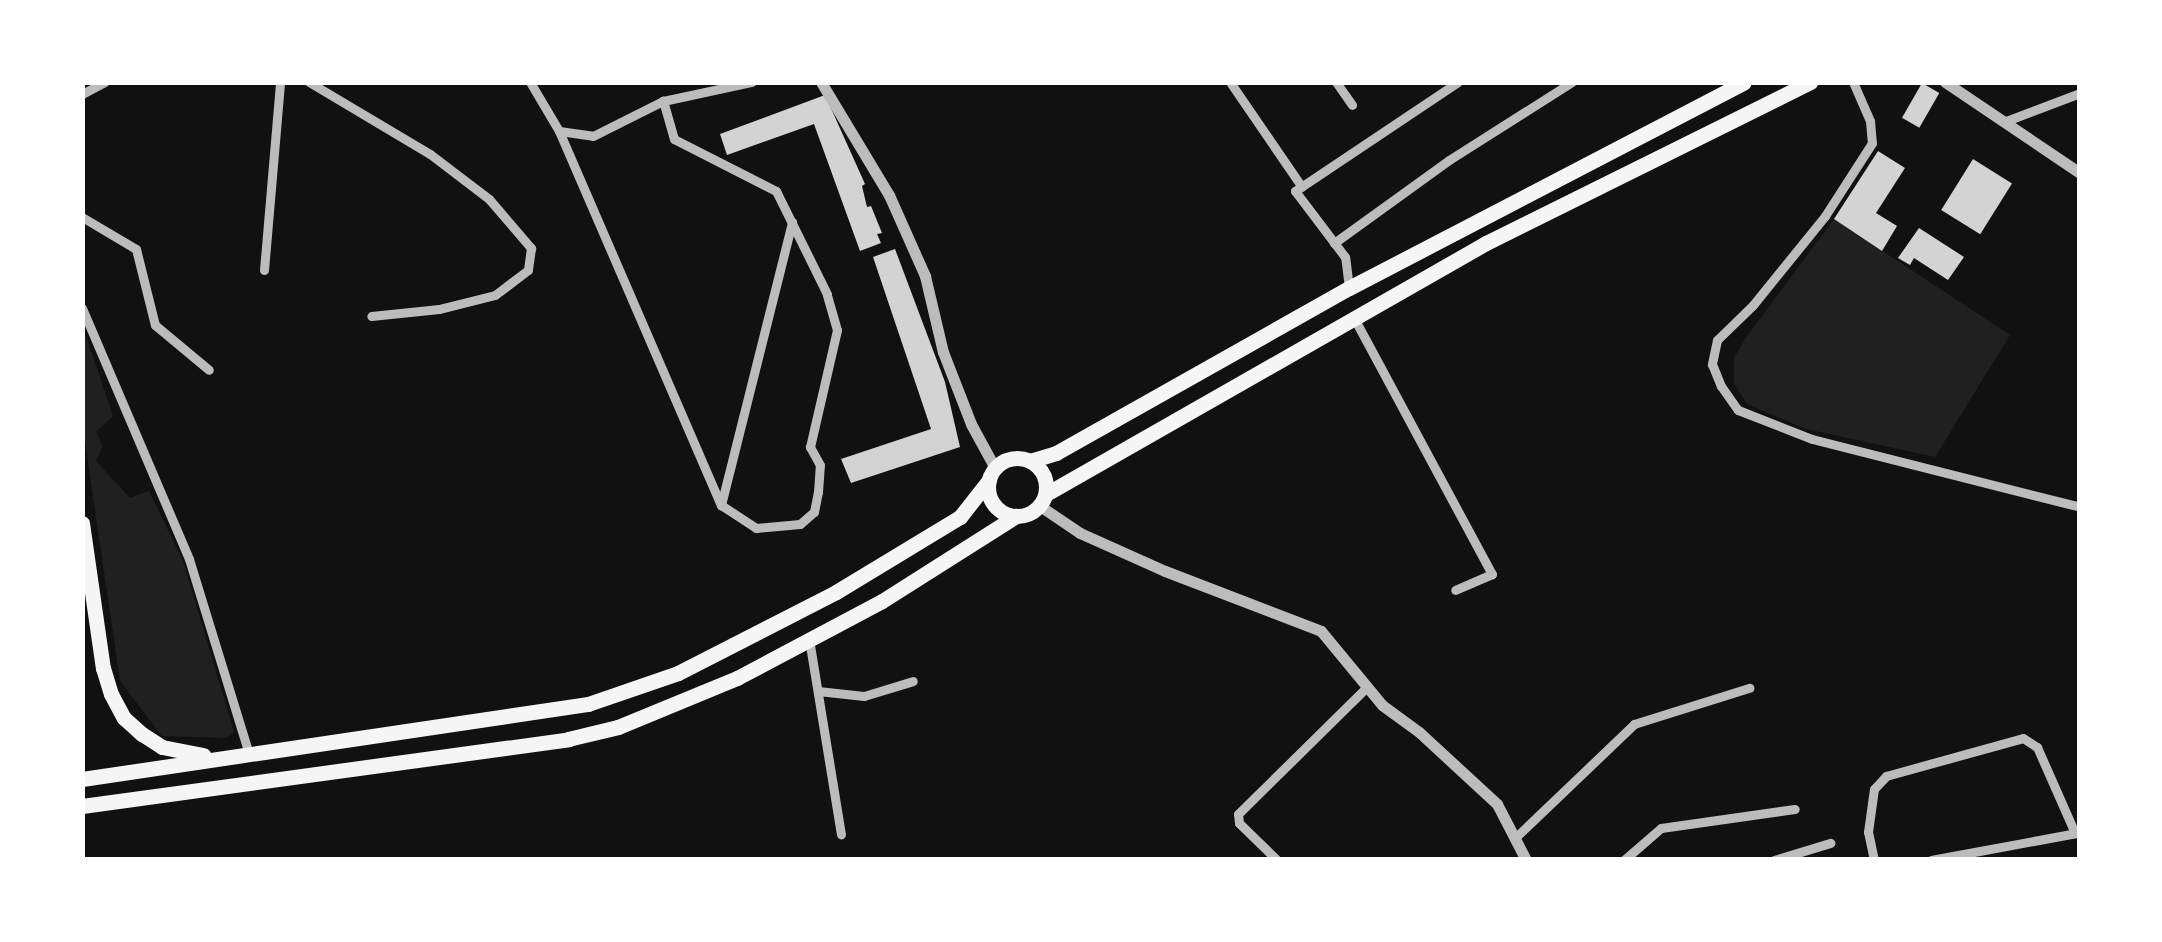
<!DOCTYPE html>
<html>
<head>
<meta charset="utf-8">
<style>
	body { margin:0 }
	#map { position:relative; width:2162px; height:942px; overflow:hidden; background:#111; font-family:"Nunito Sans",sans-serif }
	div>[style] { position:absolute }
	.green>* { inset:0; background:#202020 }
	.building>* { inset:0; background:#d3d3d3; transform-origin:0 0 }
	.minor>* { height:9px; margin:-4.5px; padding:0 4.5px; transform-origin:4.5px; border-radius:4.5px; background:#bcbcbc }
	.tertiary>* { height:11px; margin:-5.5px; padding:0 5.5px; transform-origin:5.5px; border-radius:5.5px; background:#bcbcbc }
	.trunk>* { height:15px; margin:-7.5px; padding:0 7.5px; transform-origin:7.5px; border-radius:7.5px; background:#f5f5f5 }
	.trunk>.ring { margin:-7.5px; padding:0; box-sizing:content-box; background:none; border:15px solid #f5f5f5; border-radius:50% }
	span { translate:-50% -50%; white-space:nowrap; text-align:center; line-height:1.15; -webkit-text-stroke:10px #fff; paint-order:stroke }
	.frame { position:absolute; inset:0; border:85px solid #fff; pointer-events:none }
</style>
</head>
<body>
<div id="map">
	<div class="green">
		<div style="clip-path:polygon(1834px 219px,2010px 335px,1935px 457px,1806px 429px,1747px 404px,1734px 383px,1734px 358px,1745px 339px)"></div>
		<div style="clip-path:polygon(82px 324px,113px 416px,96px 432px,103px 446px,96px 461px,130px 498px,149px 491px,183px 561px,234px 732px,226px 738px,162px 736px,120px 681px,83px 428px)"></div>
	</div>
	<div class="building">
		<div style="left:1922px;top:83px;width:20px;height:40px;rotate:30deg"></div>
		<div style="clip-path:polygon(825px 95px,865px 184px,862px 186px,867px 207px,871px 206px,882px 233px,877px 234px,881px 243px,860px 251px,814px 124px,727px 155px,720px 134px)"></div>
		<div style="clip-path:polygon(1878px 151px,1905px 168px,1876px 213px,1897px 226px,1882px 251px,1834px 219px)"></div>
		<div style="left:1973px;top:159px;width:46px;height:60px;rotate:32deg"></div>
		<div style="clip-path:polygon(1919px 228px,1964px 257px,1948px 280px,1914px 258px,1910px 265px,1898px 258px)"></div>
		<div style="clip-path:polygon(895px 249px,945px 382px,960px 447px,851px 483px,841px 459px,931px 429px,873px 257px)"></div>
	</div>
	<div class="minor">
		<div style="left:309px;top:82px;width:141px;rotate:30.8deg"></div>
		<div style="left:430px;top:154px;width:74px;rotate:37.3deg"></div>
		<div style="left:489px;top:199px;width:65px;rotate:49.4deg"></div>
		<div style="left:531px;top:248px;width:22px;rotate:98deg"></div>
		<div style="left:528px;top:270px;width:41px;rotate:142.9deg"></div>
		<div style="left:495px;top:295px;width:58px;rotate:166deg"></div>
		<div style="left:439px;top:309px;width:68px;rotate:174.1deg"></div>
		<div style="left:530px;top:82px;width:57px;rotate:59.4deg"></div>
		<div style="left:559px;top:131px;width:408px;rotate:66.6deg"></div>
		<div style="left:721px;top:505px;width:42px;rotate:33.3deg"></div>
		<div style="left:756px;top:528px;width:44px;rotate:-5.2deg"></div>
		<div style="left:800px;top:524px;width:18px;rotate:-41deg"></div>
		<div style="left:814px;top:512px;width:20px;rotate:-79deg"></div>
		<div style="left:818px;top:492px;width:27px;rotate:-86deg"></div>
		<div style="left:820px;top:465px;width:21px;rotate:-119deg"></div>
		<div style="left:810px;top:447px;width:120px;rotate:-77deg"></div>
		<div style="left:837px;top:330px;width:37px;rotate:-106deg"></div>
		<div style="left:827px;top:294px;width:115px;rotate:-116.3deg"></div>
		<div style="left:776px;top:191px;width:114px;rotate:-153deg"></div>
		<div style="left:674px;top:139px;width:40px;rotate:-106deg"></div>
		<div style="left:1230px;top:82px;width:127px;rotate:55.6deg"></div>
		<div style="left:1336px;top:82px;width:28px;rotate:55deg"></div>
		<div style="left:1853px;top:82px;width:43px;rotate:66.4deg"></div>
		<div style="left:1870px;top:121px;width:22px;rotate:85deg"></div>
		<div style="left:1872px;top:143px;width:87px;rotate:122.8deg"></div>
		<div style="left:1825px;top:216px;width:114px;rotate:129deg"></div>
		<div style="left:1753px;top:305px;width:50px;rotate:135.8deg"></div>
		<div style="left:1717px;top:340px;width:25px;rotate:102deg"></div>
		<div style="left:1712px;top:364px;width:24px;rotate:68deg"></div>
		<div style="left:1721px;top:386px;width:29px;rotate:55deg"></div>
		<div style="left:1738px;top:410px;width:79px;rotate:21.4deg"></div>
		<div style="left:1812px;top:439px;width:276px;rotate:14.2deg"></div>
		<div style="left:82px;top:94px;width:26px;rotate:-28deg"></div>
		<div style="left:2006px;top:121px;width:79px;rotate:-20.7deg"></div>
		<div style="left:559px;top:131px;width:34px;rotate:8deg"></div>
		<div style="left:593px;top:136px;width:78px;rotate:-26.6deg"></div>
		<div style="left:663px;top:101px;width:91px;rotate:-12.1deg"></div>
		<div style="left:82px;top:217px;width:63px;rotate:30.7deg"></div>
		<div style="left:136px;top:249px;width:78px;rotate:76deg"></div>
		<div style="left:155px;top:325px;width:70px;rotate:39.8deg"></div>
		<div style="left:1334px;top:243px;width:142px;rotate:-35.8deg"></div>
		<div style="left:1449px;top:160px;width:146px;rotate:-32.4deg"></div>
		<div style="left:264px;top:270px;width:189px;rotate:-85.1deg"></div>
		<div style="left:1349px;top:288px;width:31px;rotate:-97deg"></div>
		<div style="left:1345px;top:257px;width:83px;rotate:-127.1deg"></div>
		<div style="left:1295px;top:191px;width:196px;rotate:-33.8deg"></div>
		<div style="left:82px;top:308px;width:273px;rotate:66.9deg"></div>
		<div style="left:189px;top:559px;width:204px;rotate:72.9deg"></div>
		<div style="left:1354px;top:318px;width:291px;rotate:61.7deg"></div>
		<div style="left:1492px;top:574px;width:40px;rotate:156.6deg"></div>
		<div style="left:721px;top:505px;width:292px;rotate:-75.9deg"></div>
		<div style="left:809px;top:639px;width:198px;rotate:80.7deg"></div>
		<div style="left:818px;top:691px;width:46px;rotate:6.2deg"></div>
		<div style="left:864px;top:696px;width:51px;rotate:-17deg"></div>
		<div style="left:1517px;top:836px;width:162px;rotate:-43.7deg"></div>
		<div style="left:1634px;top:724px;width:121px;rotate:-17.4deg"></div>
		<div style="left:1277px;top:860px;width:53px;rotate:-135.8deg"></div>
		<div style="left:1239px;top:823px;width:9px;rotate:-96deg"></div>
		<div style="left:1238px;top:814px;width:182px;rotate:-44.6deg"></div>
		<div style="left:1624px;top:860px;width:49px;rotate:-40.9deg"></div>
		<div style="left:1661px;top:828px;width:135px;rotate:-8.1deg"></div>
		<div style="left:1774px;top:860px;width:59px;rotate:-16.9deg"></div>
		<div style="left:1874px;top:860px;width:29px;rotate:-102deg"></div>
		<div style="left:1868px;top:832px;width:43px;rotate:-82.1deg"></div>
		<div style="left:1874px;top:789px;width:18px;rotate:-47deg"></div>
		<div style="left:1886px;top:776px;width:142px;rotate:-15.5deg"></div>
		<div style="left:2023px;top:738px;width:17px;rotate:33deg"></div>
		<div style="left:2037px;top:747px;width:94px;rotate:66.2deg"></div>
		<div style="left:1931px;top:860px;width:148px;rotate:-10.5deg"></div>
	</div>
	<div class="tertiary">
		<div style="left:821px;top:82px;width:132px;rotate:59deg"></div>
		<div style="left:889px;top:195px;width:89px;rotate:66deg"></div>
		<div style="left:925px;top:276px;width:78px;rotate:76.7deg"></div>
		<div style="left:943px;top:352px;width:77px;rotate:68.7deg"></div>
		<div style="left:971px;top:424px;width:50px;rotate:61.4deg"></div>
		<div style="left:1945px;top:82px;width:163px;rotate:34deg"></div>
		<div style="left:1040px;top:506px;width:48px;rotate:34deg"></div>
		<div style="left:1080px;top:533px;width:93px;rotate:24.1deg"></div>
		<div style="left:1165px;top:571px;width:167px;rotate:21deg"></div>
		<div style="left:1321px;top:631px;width:96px;rotate:50.5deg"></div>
		<div style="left:1382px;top:705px;width:46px;rotate:36.1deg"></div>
		<div style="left:1419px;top:732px;width:106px;rotate:42.7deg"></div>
		<div style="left:1497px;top:804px;width:63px;rotate:62.6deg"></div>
	</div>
	<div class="trunk">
		<div class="ring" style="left:988px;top:458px;width:43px;height:43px"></div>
		<div style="left:1030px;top:461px;width:27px;rotate:-17deg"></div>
		<div style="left:1056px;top:453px;width:336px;rotate:-29.4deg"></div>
		<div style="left:1349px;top:288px;width:445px;rotate:-27.5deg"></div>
		<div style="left:1046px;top:494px;width:507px;rotate:-29.7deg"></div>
		<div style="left:1486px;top:243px;width:362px;rotate:-26.4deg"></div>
		<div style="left:82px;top:523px;width:147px;rotate:81.8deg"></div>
		<div style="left:103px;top:668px;width:27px;rotate:73deg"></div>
		<div style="left:111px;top:694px;width:27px;rotate:62deg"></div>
		<div style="left:124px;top:718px;width:24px;rotate:42deg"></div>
		<div style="left:142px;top:734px;width:24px;rotate:33deg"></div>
		<div style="left:162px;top:747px;width:42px;rotate:11deg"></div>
		<div style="left:82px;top:779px;width:512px;rotate:-8.43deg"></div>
		<div style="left:588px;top:704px;width:95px;rotate:-19deg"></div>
		<div style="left:678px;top:673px;width:178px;rotate:-27.1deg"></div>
		<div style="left:836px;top:592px;width:145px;rotate:-31.2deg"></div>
		<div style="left:960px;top:517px;width:47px;rotate:-51.9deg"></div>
		<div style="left:82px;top:806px;width:491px;rotate:-7.8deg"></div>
		<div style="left:568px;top:739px;width:51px;rotate:-13.5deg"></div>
		<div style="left:618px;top:727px;width:129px;rotate:-22.4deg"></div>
		<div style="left:737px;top:678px;width:164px;rotate:-28deg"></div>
		<div style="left:882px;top:601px;width:159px;rotate:-32.4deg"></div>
	</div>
	<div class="frame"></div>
</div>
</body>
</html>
